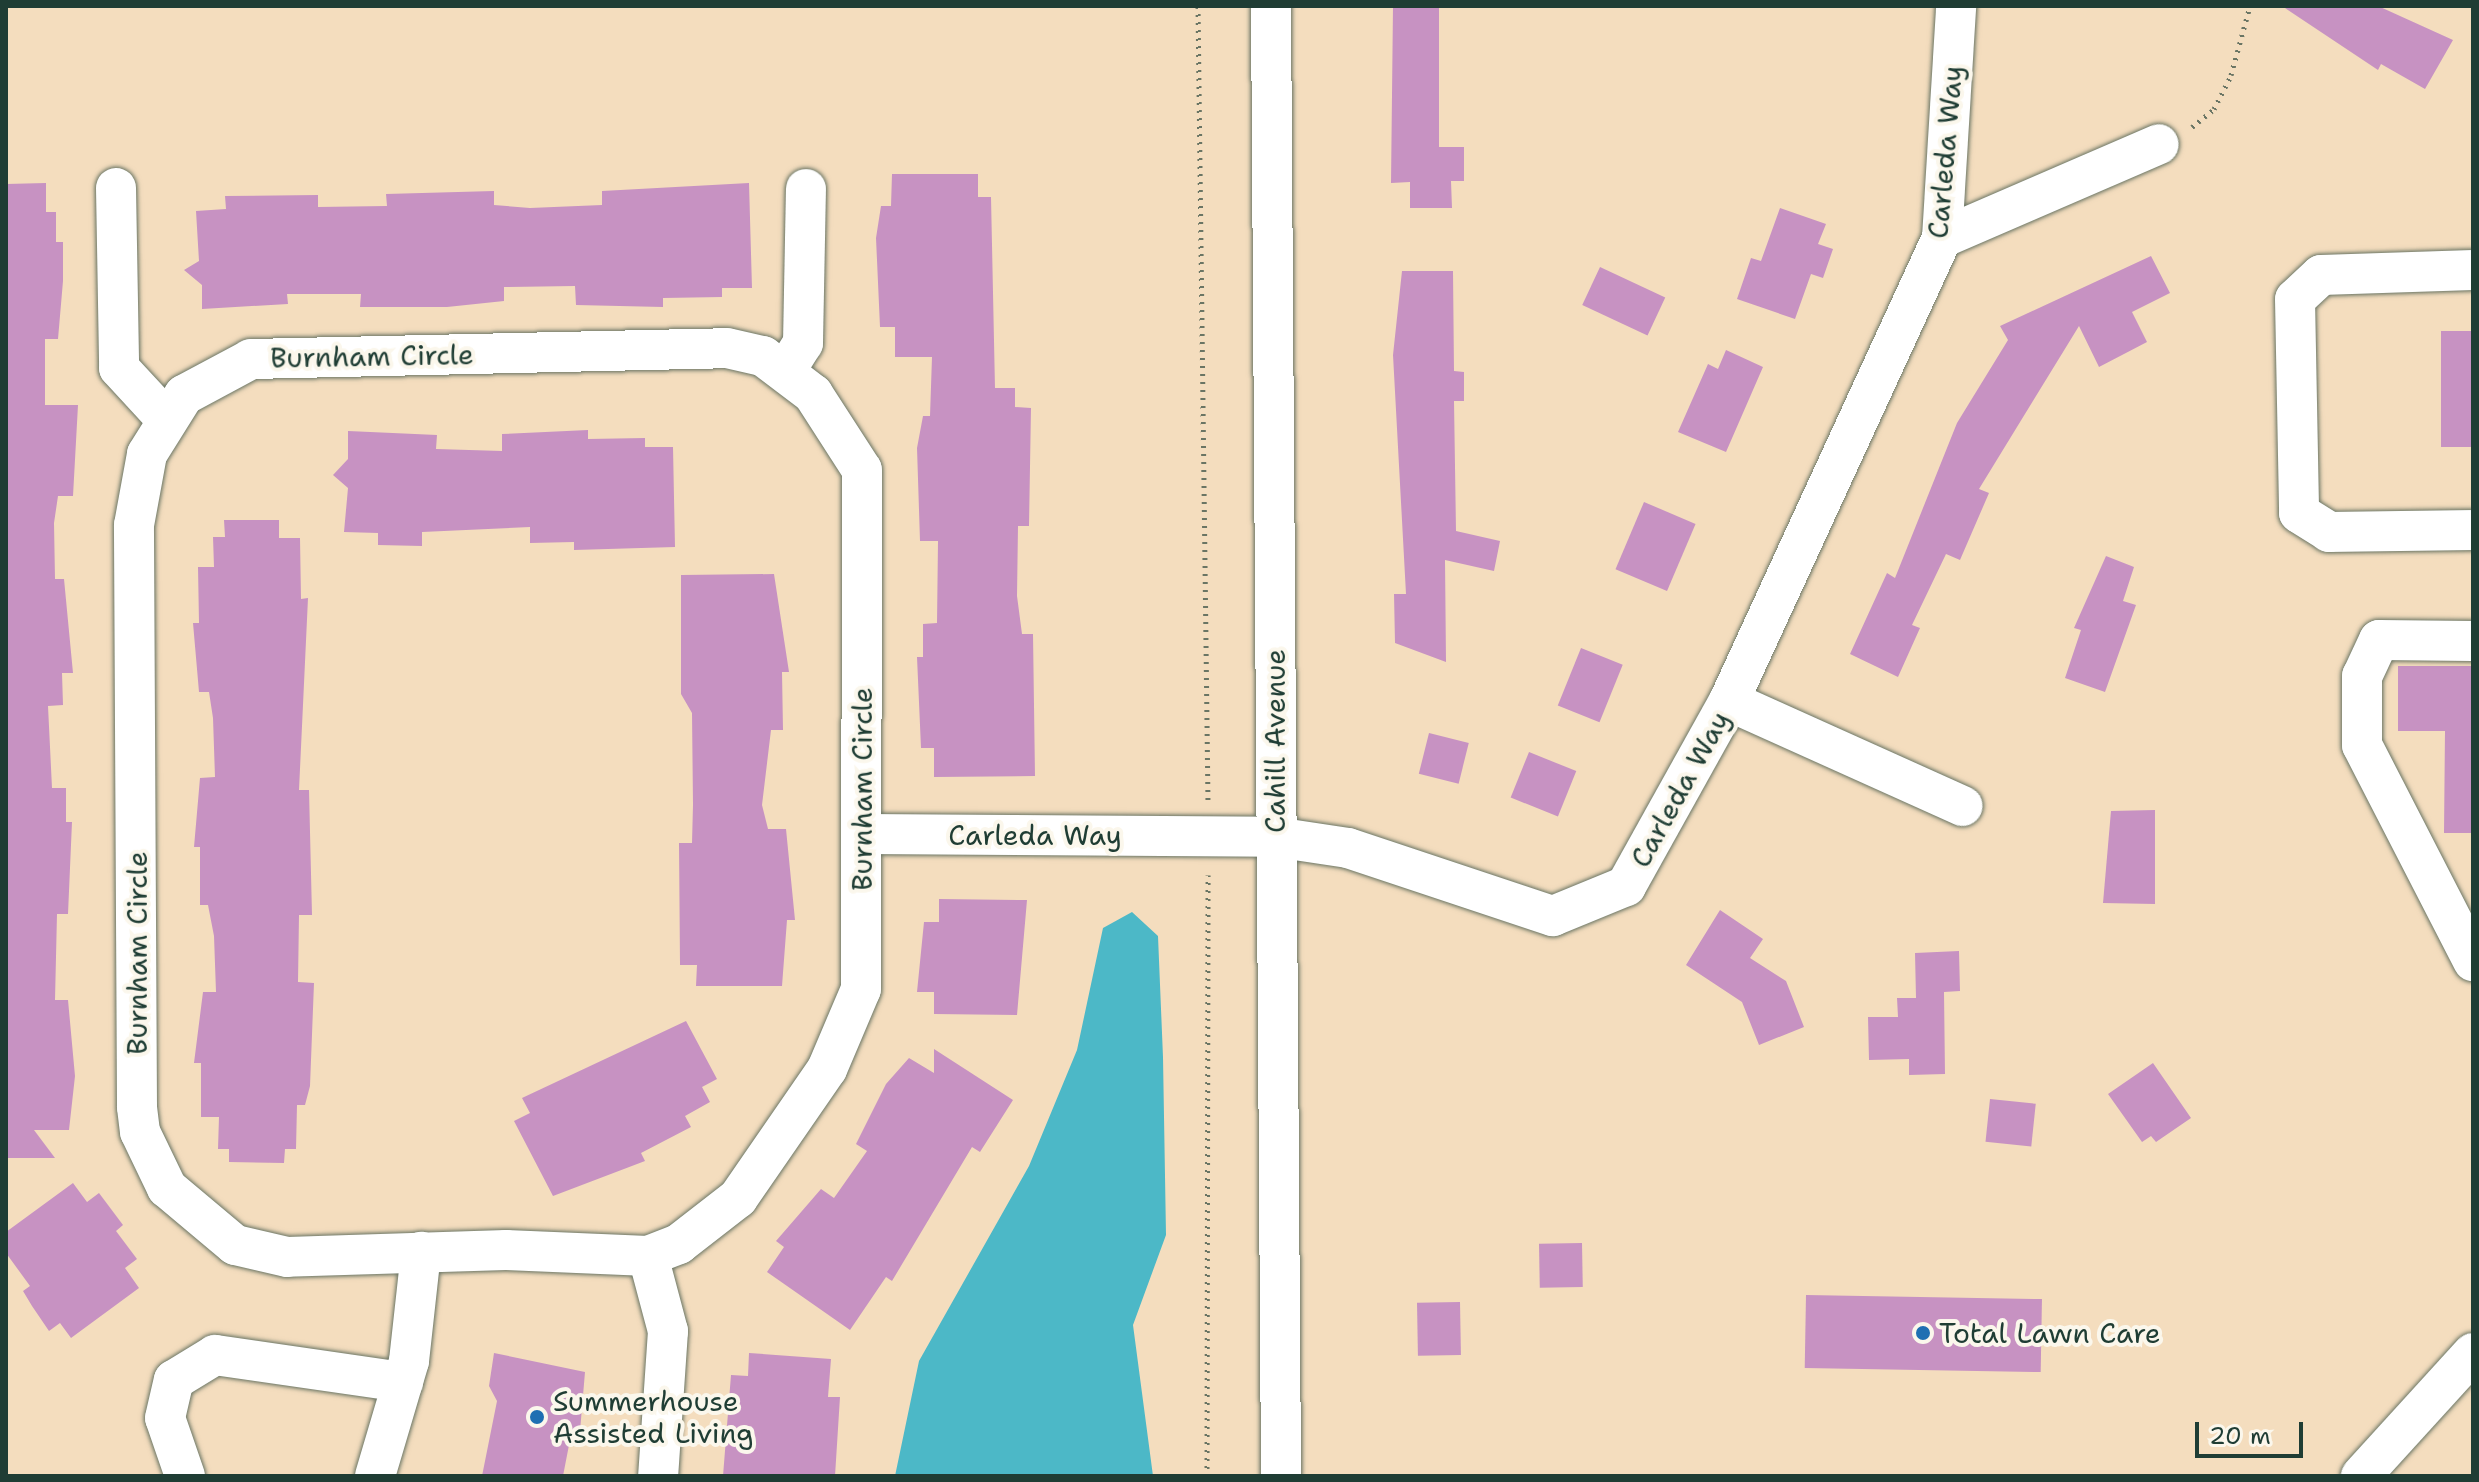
<!DOCTYPE html>
<html>
<head>
<meta charset="utf-8">
<style>
	body { margin:0 }
	#map { position:relative; width:2479px; height:1482px; overflow:hidden; background:#f4ddbe; font-family:"Shantell Sans",sans-serif }
	div>[style] { position:absolute }
	.water>* { inset:0; background:#4cb8c7 }
	.building>* { inset:0; background:#c792c2; transform-origin:0 0 }
	.path>* { height:5px; margin-top:-2.5px; transform-origin:0; background:repeating-linear-gradient(90deg,#6a7564 0 2px,transparent 0 8px) }
	.roads { filter:drop-shadow(0 0 2px #6a7564) drop-shadow(0 0 2px #6a7564) }
	.minor>* { height:40px; margin:-20px; padding:0 20px; transform-origin:20px; border-radius:20px; background:#fff }
	.dots>* { width:22px; height:22px; translate:-50% -50%; box-sizing:border-box; border:4px solid #fbf7ec; border-radius:50% }
	span { translate:-50% -50%; white-space:nowrap; text-align:center; line-height:1.15; -webkit-text-stroke:8px #fbf7ec; paint-order:stroke }
	.street-label { font-size:28px; color:#1f3d34 }
	.poi-label { font-size:28px; color:#1f3d34 }
	.left { translate:0 -50%; text-align:left }
	.frame { position:absolute; inset:0; border:8px solid #1f3d34; pointer-events:none }
	.scale { position:absolute; left:2195px; top:1422px; width:108px; height:36px; box-sizing:border-box; border:4px solid #1f3d34; border-top:0; padding-left:10px; font-size:24px; line-height:28px; white-space:nowrap; color:#1f3d34; -webkit-text-stroke:6px #fbf7ec; paint-order:stroke }
</style>
</head>
<body>
<div id="map">
	<div class="water">
		<div style="clip-path:polygon(1132px 912px,1158px 936px,1163px 1057px,1166px 1235px,1133px 1325px,1153px 1476px,895px 1476px,919px 1361px,1029px 1166px,1077px 1050px,1103px 928px)"></div>
	</div>
	<div class="building">
		<div style="clip-path:polygon(1393px 6px,1439px 6px,1439px 147px,1464px 147px,1464px 181px,1451px 181px,1452px 208px,1410px 208px,1410px 182px,1391px 183px)"></div>
		<div style="clip-path:polygon(2282px 6px,2378px 6px,2453px 40px,2425px 89px,2381px 64px,2378px 70px)"></div>
		<div style="clip-path:polygon(892px 174px,978px 174px,978px 197px,991px 197px,995px 388px,1015px 388px,1015px 407px,1031px 408px,1029px 526px,1018px 526px,1017px 596px,1022px 634px,1033px 634px,1035px 776px,934px 777px,934px 748px,921px 748px,917px 657px,923px 657px,923px 624px,937px 623px,938px 541px,920px 541px,917px 448px,923px 416px,930px 416px,932px 357px,895px 357px,895px 327px,880px 327px,876px 238px,881px 206px,891px 206px)"></div>
		<div style="clip-path:polygon(46px 183px,46px 212px,56px 212px,56px 242px,63px 242px,63px 281px,58px 339px,45px 339px,45px 405px,78px 405px,73px 496px,58px 496px,54px 523px,55px 579px,64px 579px,73px 673px,62px 673px,63px 705px,48px 706px,52px 788px,66px 788px,66px 822px,72px 822px,68px 914px,57px 914px,55px 1000px,68px 1000px,75px 1076px,69px 1130px,34px 1130px,55px 1158px,6px 1158px,6px 184px)"></div>
		<div style="clip-path:polygon(749px 183px,752px 288px,722px 288px,722px 297px,663px 298px,663px 307px,576px 305px,575px 286px,504px 287px,504px 301px,447px 307px,360px 307px,361px 294px,287px 294px,288px 304px,202px 309px,202px 285px,184px 270px,199px 261px,196px 211px,226px 209px,225px 196px,318px 195px,318px 207px,387px 206px,386px 194px,494px 191px,494px 205px,530px 208px,602px 205px,602px 191px)"></div>
		<div style="clip-path:polygon(1780px 208px,1826px 224px,1818px 244px,1833px 249px,1823px 278px,1811px 274px,1795px 319px,1737px 299px,1751px 258px,1761px 261px)"></div>
		<div style="clip-path:polygon(2151px 256px,2170px 293px,2132px 312px,2147px 342px,2099px 367px,2079px 326px,1979px 489px,1989px 493px,1960px 560px,1946px 554px,1912px 625px,1920px 628px,1898px 677px,1850px 654px,1887px 573px,1895px 578px,1957px 423px,2008px 340px,2000px 326px)"></div>
		<div style="left:1600px;top:267px;width:72px;height:42px;rotate:25deg"></div>
		<div style="clip-path:polygon(1402px 271px,1453px 271px,1454px 371px,1464px 372px,1464px 401px,1454px 401px,1456px 531px,1500px 541px,1494px 571px,1445px 560px,1446px 662px,1395px 643px,1394px 594px,1406px 594px,1393px 355px)"></div>
		<div style="left:2441px;top:331px;width:32px;height:116px"></div>
		<div style="clip-path:polygon(1726px 350px,1763px 367px,1726px 452px,1678px 432px,1708px 364px,1718px 369px)"></div>
		<div style="clip-path:polygon(588px 430px,588px 439px,645px 438px,645px 447px,673px 447px,675px 547px,574px 550px,574px 542px,530px 543px,530px 527px,422px 532px,422px 546px,378px 545px,378px 533px,344px 532px,348px 488px,333px 475px,348px 459px,348px 431px,437px 435px,436px 449px,502px 451px,502px 434px)"></div>
		<div style="left:1644px;top:502px;width:56px;height:73px;rotate:23deg"></div>
		<div style="clip-path:polygon(224px 520px,279px 520px,279px 538px,300px 538px,301px 599px,308px 598px,299px 790px,309px 790px,312px 915px,299px 915px,298px 982px,314px 983px,310px 1086px,305px 1105px,297px 1105px,296px 1149px,285px 1149px,284px 1163px,229px 1162px,229px 1149px,218px 1149px,219px 1117px,201px 1117px,201px 1063px,194px 1063px,203px 992px,216px 992px,214px 936px,208px 905px,200px 905px,200px 847px,194px 847px,200px 778px,215px 777px,213px 718px,209px 692px,199px 692px,193px 623px,199px 623px,198px 567px,214px 567px,213px 537px,225px 537px)"></div>
		<div style="clip-path:polygon(2106px 556px,2134px 567px,2123px 601px,2136px 605px,2105px 692px,2065px 678px,2081px 630px,2074px 628px)"></div>
		<div style="clip-path:polygon(774px 574px,789px 672px,782px 672px,783px 730px,771px 730px,762px 805px,768px 829px,786px 829px,795px 920px,787px 920px,782px 986px,696px 986px,697px 965px,680px 965px,679px 843px,692px 843px,693px 805px,692px 713px,681px 694px,681px 575px)"></div>
		<div style="left:1581px;top:648px;width:45px;height:62px;rotate:22deg"></div>
		<div style="clip-path:polygon(2398px 666px,2473px 666px,2473px 833px,2444px 833px,2445px 731px,2398px 731px)"></div>
		<div style="left:1429px;top:733px;width:41px;height:42px;rotate:14deg"></div>
		<div style="left:1529px;top:752px;width:51px;height:49px;rotate:22deg"></div>
		<div style="clip-path:polygon(2155px 810px,2155px 904px,2103px 903px,2111px 811px)"></div>
		<div style="clip-path:polygon(939px 899px,1027px 900px,1017px 1015px,934px 1014px,934px 992px,917px 992px,924px 922px,939px 922px)"></div>
		<div style="clip-path:polygon(1720px 910px,1763px 939px,1750px 958px,1786px 981px,1804px 1027px,1759px 1045px,1742px 1002px,1686px 965px)"></div>
		<div style="clip-path:polygon(1959px 951px,1960px 991px,1944px 992px,1945px 1074px,1909px 1075px,1909px 1059px,1869px 1060px,1868px 1017px,1898px 1017px,1897px 998px,1916px 998px,1915px 953px)"></div>
		<div style="clip-path:polygon(686px 1021px,717px 1079px,702px 1087px,710px 1102px,685px 1116px,691px 1127px,641px 1153px,645px 1161px,553px 1196px,514px 1121px,530px 1113px,522px 1098px)"></div>
		<div style="clip-path:polygon(934px 1049px,1013px 1100px,980px 1152px,972px 1147px,892px 1281px,886px 1277px,850px 1330px,767px 1272px,784px 1247px,776px 1241px,821px 1189px,834px 1198px,867px 1151px,856px 1144px,886px 1084px,909px 1058px,934px 1073px)"></div>
		<div style="clip-path:polygon(2153px 1063px,2191px 1118px,2156px 1142px,2151px 1136px,2142px 1142px,2108px 1094px)"></div>
		<div style="left:1990px;top:1099px;width:46px;height:43px;rotate:6deg"></div>
		<div style="clip-path:polygon(73px 1183px,87px 1202px,99px 1193px,123px 1225px,116px 1231px,137px 1259px,125px 1268px,139px 1288px,71px 1338px,60px 1323px,49px 1331px,32px 1306px,23px 1291px,30px 1286px,6px 1253px,6px 1232px)"></div>
		<div style="left:1582px;top:1243px;width:44px;height:43px;rotate:89deg"></div>
		<div style="left:1806px;top:1295px;width:236px;height:73px;rotate:1deg"></div>
		<div style="left:1460px;top:1302px;width:53px;height:43px;rotate:89deg"></div>
		<div style="clip-path:polygon(494px 1353px,585px 1372px,579px 1443px,569px 1445px,563px 1476px,482px 1476px,497px 1401px,489px 1386px)"></div>
		<div style="clip-path:polygon(749px 1353px,831px 1359px,828px 1397px,840px 1397px,835px 1476px,723px 1476px,731px 1375px,748px 1376px)"></div>
	</div>
	<div class="path">
		<div style="left:1198px;top:6px;width:795px;rotate:89.28deg"></div>
		<div style="left:2192px;top:127px;width:28px;rotate:-39deg"></div>
		<div style="left:2214px;top:109px;width:38px;rotate:-63deg"></div>
		<div style="left:2231px;top:75px;width:72px;rotate:-74.6deg"></div>
		<div style="left:1207px;top:1476px;width:601px;rotate:-89.9deg"></div>
	</div>
	<div class="roads">
		<div class="minor">
			<div style="left:1271px;top:6px;width:1470px;rotate:89.61deg"></div>
			<div style="left:116px;top:188px;width:180px;rotate:89deg"></div>
			<div style="left:119px;top:368px;width:71px;rotate:47.3deg"></div>
			<div style="left:1942px;top:238px;width:236px;rotate:-23.4deg"></div>
			<div style="left:2473px;top:270px;width:152px;rotate:178.1deg"></div>
			<div style="left:2321px;top:275px;width:35px;rotate:137deg"></div>
			<div style="left:2295px;top:299px;width:214px;rotate:88.9deg"></div>
			<div style="left:2299px;top:513px;width:36px;rotate:32deg"></div>
			<div style="left:2329px;top:532px;width:144px;rotate:-0.8deg"></div>
			<div style="left:727px;top:348px;width:37px;rotate:13deg"></div>
			<div style="left:763px;top:356px;width:63px;rotate:37.2deg"></div>
			<div style="left:813px;top:394px;width:90px;rotate:57.2deg"></div>
			<div style="left:862px;top:470px;width:519px;rotate:90.11deg"></div>
			<div style="left:861px;top:989px;width:87px;rotate:113deg"></div>
			<div style="left:827px;top:1069px;width:157px;rotate:124.6deg"></div>
			<div style="left:738px;top:1198px;width:75px;rotate:142.1deg"></div>
			<div style="left:679px;top:1244px;width:33px;rotate:159deg"></div>
			<div style="left:648px;top:1256px;width:142px;rotate:-177.6deg"></div>
			<div style="left:506px;top:1250px;width:219px;rotate:178.2deg"></div>
			<div style="left:287px;top:1257px;width:53px;rotate:-167deg"></div>
			<div style="left:235px;top:1245px;width:89px;rotate:-140deg"></div>
			<div style="left:167px;top:1188px;width:62px;rotate:-115.7deg"></div>
			<div style="left:140px;top:1132px;width:25px;rotate:-97deg"></div>
			<div style="left:137px;top:1107px;width:582px;rotate:-90.3deg"></div>
			<div style="left:134px;top:525px;width:72px;rotate:-79.6deg"></div>
			<div style="left:147px;top:454px;width:70px;rotate:-57.9deg"></div>
			<div style="left:184px;top:395px;width:76px;rotate:-28.2deg"></div>
			<div style="left:251px;top:359px;width:476px;rotate:-1.3deg"></div>
			<div style="left:786px;top:370px;width:32px;rotate:-58deg"></div>
			<div style="left:803px;top:343px;width:154px;rotate:-88.9deg"></div>
			<div style="left:2473px;top:641px;width:94px;rotate:-179.4deg"></div>
			<div style="left:2379px;top:640px;width:40px;rotate:115deg"></div>
			<div style="left:2362px;top:676px;width:69px;rotate:90deg"></div>
			<div style="left:2362px;top:745px;width:243px;rotate:62.8deg"></div>
			<div style="left:1729px;top:701px;width:256px;rotate:24.2deg"></div>
			<div style="left:864px;top:834px;width:411px;rotate:0.4deg"></div>
			<div style="left:1275px;top:837px;width:74px;rotate:8.6deg"></div>
			<div style="left:1348px;top:848px;width:216px;rotate:18.4deg"></div>
			<div style="left:1553px;top:916px;width:79px;rotate:-22.3deg"></div>
			<div style="left:1626px;top:886px;width:212px;rotate:-60.9deg"></div>
			<div style="left:1729px;top:701px;width:510px;rotate:-65.3deg"></div>
			<div style="left:1942px;top:238px;width:232px;rotate:-86.5deg"></div>
			<div style="left:648px;top:1256px;width:78px;rotate:75.1deg"></div>
			<div style="left:668px;top:1331px;width:145px;rotate:93.9deg"></div>
			<div style="left:185px;top:1476px;width:61px;rotate:-109deg"></div>
			<div style="left:165px;top:1418px;width:39px;rotate:-77deg"></div>
			<div style="left:174px;top:1380px;width:48px;rotate:-31.4deg"></div>
			<div style="left:215px;top:1355px;width:190px;rotate:8.2deg"></div>
			<div style="left:375px;top:1476px;width:120px;rotate:-73.5deg"></div>
			<div style="left:409px;top:1361px;width:110px;rotate:-83.7deg"></div>
			<div style="left:2361px;top:1476px;width:166px;rotate:-47.7deg"></div>
		</div>
	</div>
	<div class="dots">
		<div style="left:1923px;top:1333px;background:#1f6fb2"></div>
		<div style="left:537px;top:1417px;background:#1f6fb2"></div>
	</div>
	<div class="street-label">
		<span style="left:1945px;top:152px;rotate:-85deg">Carleda Way</span>
		<span style="left:372px;top:356px;rotate:-1deg">Burnham Circle</span>
		<span style="left:1275px;top:741px;rotate:-90deg">Cahill Avenue</span>
		<span style="left:862px;top:789px;rotate:-90deg">Burnham Circle</span>
		<span style="left:1680px;top:789px;rotate:-61deg">Carleda Way</span>
		<span style="left:1035px;top:835px">Carleda Way</span>
		<span style="left:137px;top:953px;rotate:-90deg">Burnham Circle</span>
	</div>
	<div class="poi-label">
		<span class="left" style="left:1939px;top:1333px">Total Lawn Care</span>
		<span class="left" style="left:553px;top:1417px">Summerhouse<br>Assisted Living</span>
	</div>
	<div class="frame"></div>
	<div class="scale">20 m</div>
</div>
</body>
</html>
